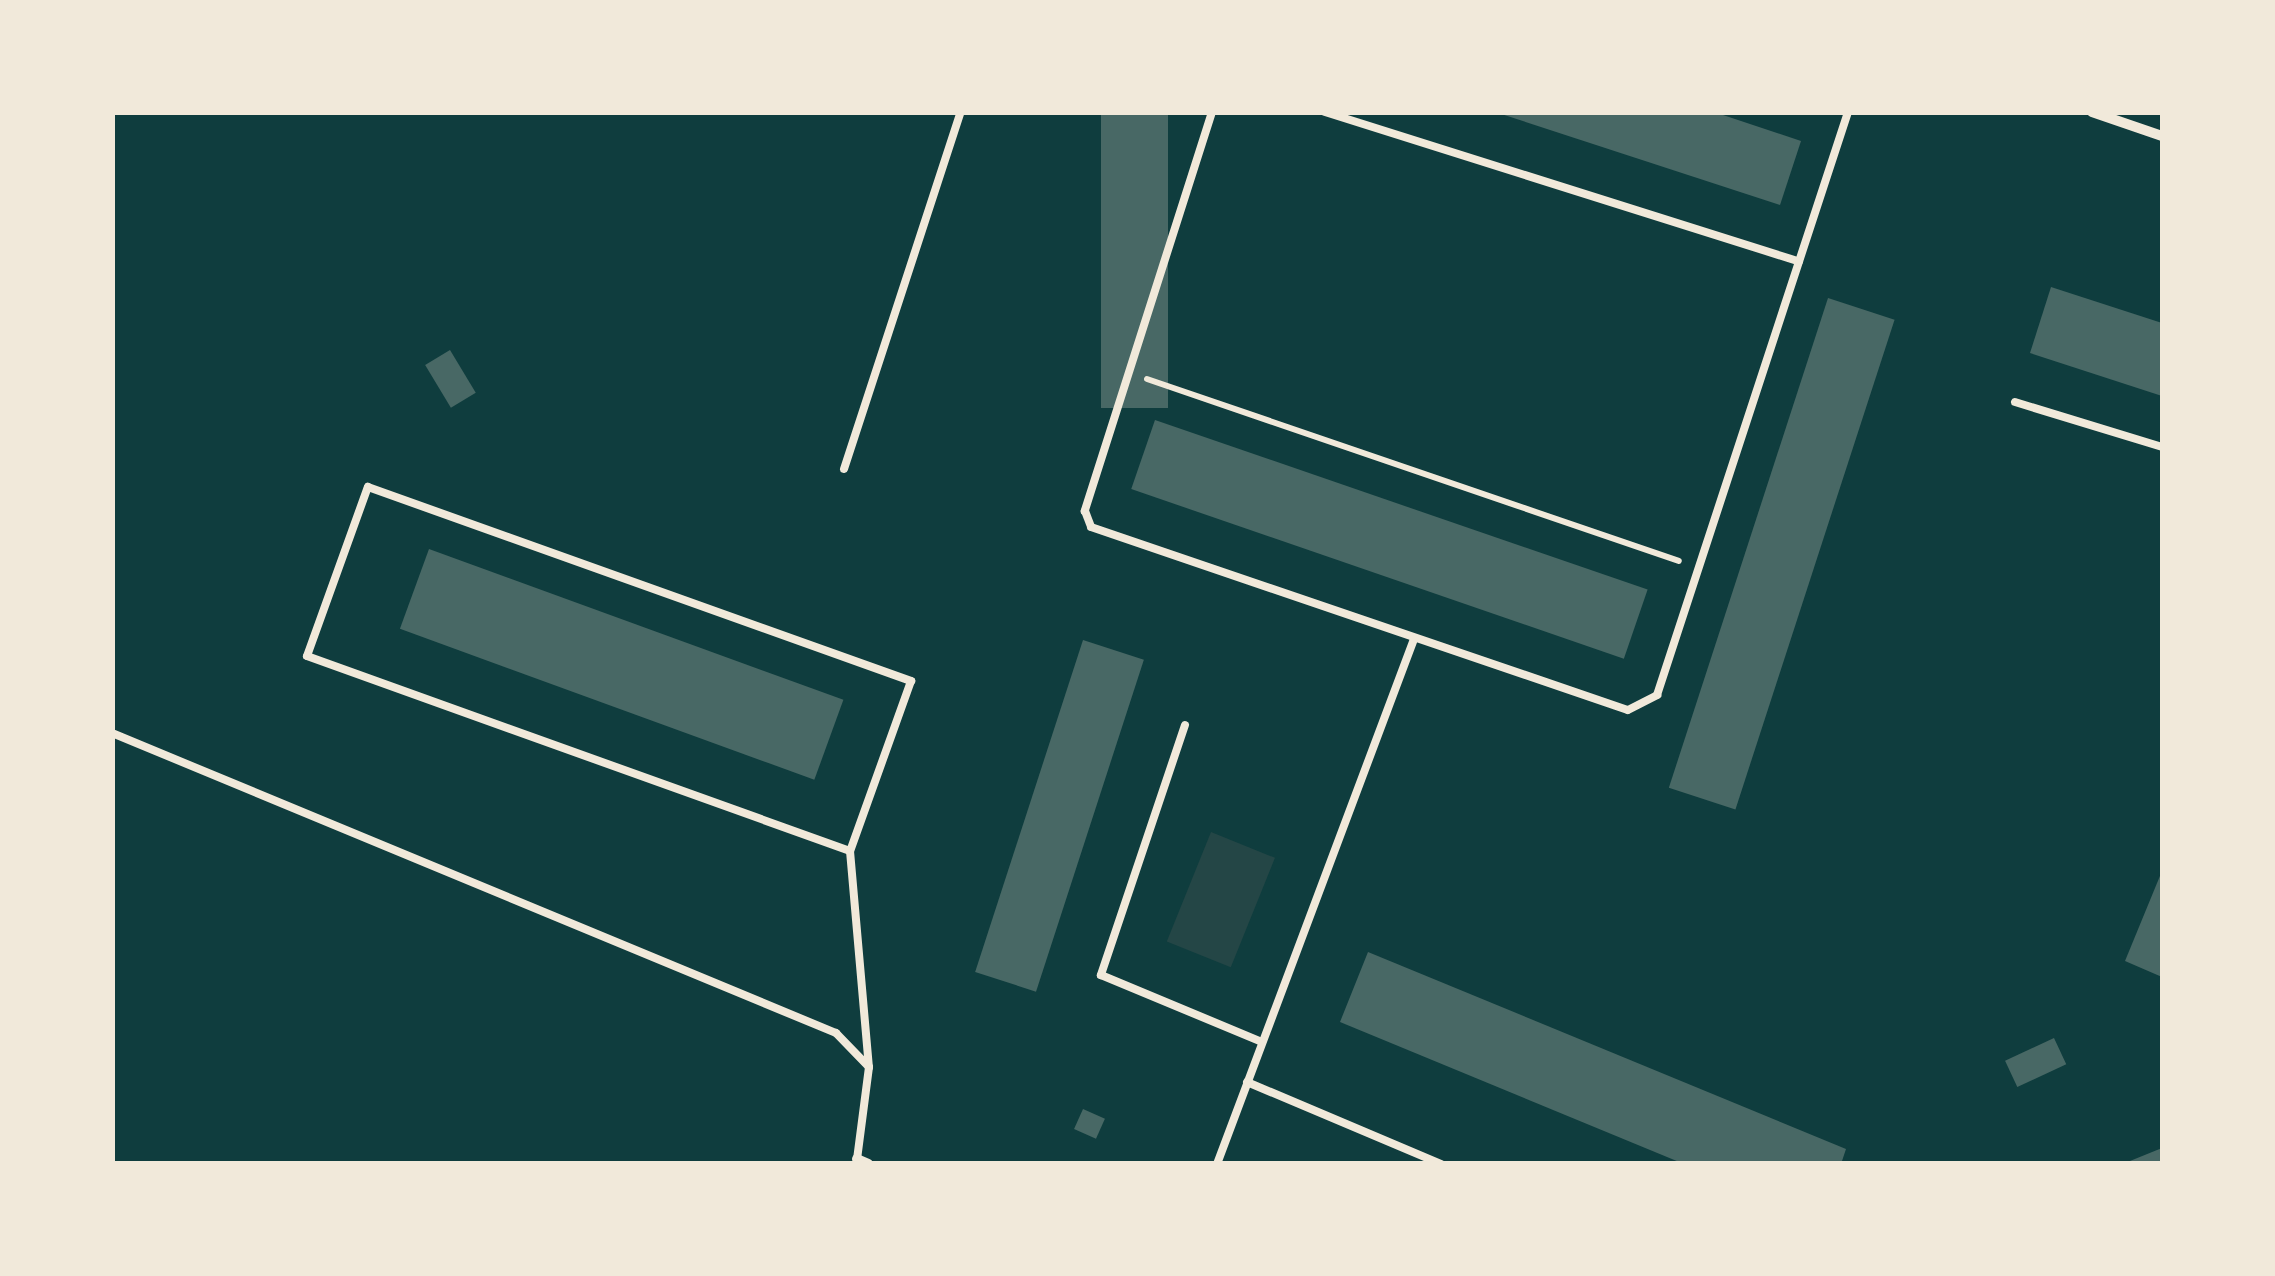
<!DOCTYPE html>
<html>
<head>
<meta charset="utf-8">
<style>
	body { margin:0 }
	#map { position:relative; width:2275px; height:1276px; overflow:hidden; background:#0f3d3e; font-family:Overpass,sans-serif }
	div>[style] { position:absolute }
	.green>* { inset:0; background:#244646; transform-origin:0 0 }
	.building>* { inset:0; background:#486865; transform-origin:0 0 }
	.path>* { height:6px; margin:-3px; padding:0 3px; transform-origin:3px; border-radius:3px; background:#f1e9da }
	.service>* { height:8px; margin:-4px; padding:0 4px; transform-origin:4px; border-radius:4px; background:#f1e9da }
	.minor>* { height:10px; margin:-5px; padding:0 5px; transform-origin:5px; border-radius:5px; background:#f1e9da }
	span { translate:-50% -50%; white-space:nowrap; text-align:center; line-height:1.15; -webkit-text-stroke:8px #f1e9da; paint-order:stroke }
	.frame { position:absolute; inset:0; border:115px solid #f1e9da; pointer-events:none }
</style>
</head>
<body>
<div id="map">
	<div class="green">
		<div style="left:1211px;top:832px;width:69px;height:118px;rotate:22deg"></div>
	</div>
	<div class="building">
		<div style="left:1101px;top:112px;width:67px;height:296px"></div>
		<div style="clip-path:polygon(1495px 112px,1714px 112px,1801px 141px,1780px 205px)"></div>
		<div style="clip-path:polygon(2051px 287px,2162px 323px,2162px 396px,2030px 353px)"></div>
		<div style="left:1828px;top:298px;width:70px;height:515px;rotate:18deg"></div>
		<div style="left:450px;top:350px;width:50px;height:29px;rotate:59deg"></div>
		<div style="left:1155px;top:420px;width:521px;height:73px;rotate:19deg"></div>
		<div style="left:429px;top:549px;width:441px;height:85px;rotate:20deg"></div>
		<div style="left:1083px;top:640px;width:64px;height:349px;rotate:18deg"></div>
		<div style="clip-path:polygon(2162px 871px,2162px 977px,2125px 961px)"></div>
		<div style="clip-path:polygon(1368px 952px,1846px 1149px,1841px 1164px,1684px 1164px,1340px 1022px)"></div>
		<div style="left:2054px;top:1038px;width:29px;height:54px;rotate:65deg"></div>
		<div style="left:1083px;top:1109px;width:24px;height:22px;rotate:24deg"></div>
		<div style="clip-path:polygon(2162px 1148px,2162px 1164px,2125px 1164px,2125px 1163px)"></div>
	</div>
	<div class="path">
		<div style="left:1147px;top:379px;width:562px;rotate:18.89deg"></div>
	</div>
	<div class="service">
		<div style="left:1212px;top:112px;width:419px;rotate:107.7deg"></div>
		<div style="left:1085px;top:511px;width:17px;rotate:69deg"></div>
		<div style="left:1091px;top:527px;width:567px;rotate:18.82deg"></div>
		<div style="left:1628px;top:710px;width:33px;rotate:-27deg"></div>
		<div style="left:1657px;top:695px;width:613px;rotate:-71.86deg"></div>
		<div style="left:1325px;top:112px;width:497px;rotate:17.5deg"></div>
		<div style="left:2015px;top:402px;width:154px;rotate:17deg"></div>
		<div style="left:844px;top:469px;width:376px;rotate:-71.9deg"></div>
		<div style="left:1185px;top:725px;width:264px;rotate:108.6deg"></div>
		<div style="left:1101px;top:975px;width:174px;rotate:22.6deg"></div>
		<div style="left:112px;top:733px;width:784px;rotate:22.51deg"></div>
		<div style="left:836px;top:1033px;width:47px;rotate:45.9deg"></div>
		<div style="left:869px;top:1067px;width:93px;rotate:97.4deg"></div>
		<div style="left:850px;top:851px;width:577px;rotate:-160.25deg"></div>
		<div style="left:307px;top:656px;width:180px;rotate:-70.2deg"></div>
		<div style="left:368px;top:487px;width:577px;rotate:19.66deg"></div>
		<div style="left:911px;top:681px;width:181px;rotate:109.7deg"></div>
		<div style="left:850px;top:851px;width:217px;rotate:85deg"></div>
		<div style="left:1247px;top:1082px;width:211px;rotate:22.9deg"></div>
		<div style="left:1217px;top:1164px;width:561px;rotate:-69.43deg"></div>
	</div>
	<div class="minor">
		<div style="left:2092px;top:112px;width:74px;rotate:18.9deg"></div>
		<div style="left:857px;top:1159px;width:12px;rotate:24deg"></div>
	</div>
	<div class="frame"></div>
</div>
</body>
</html>
